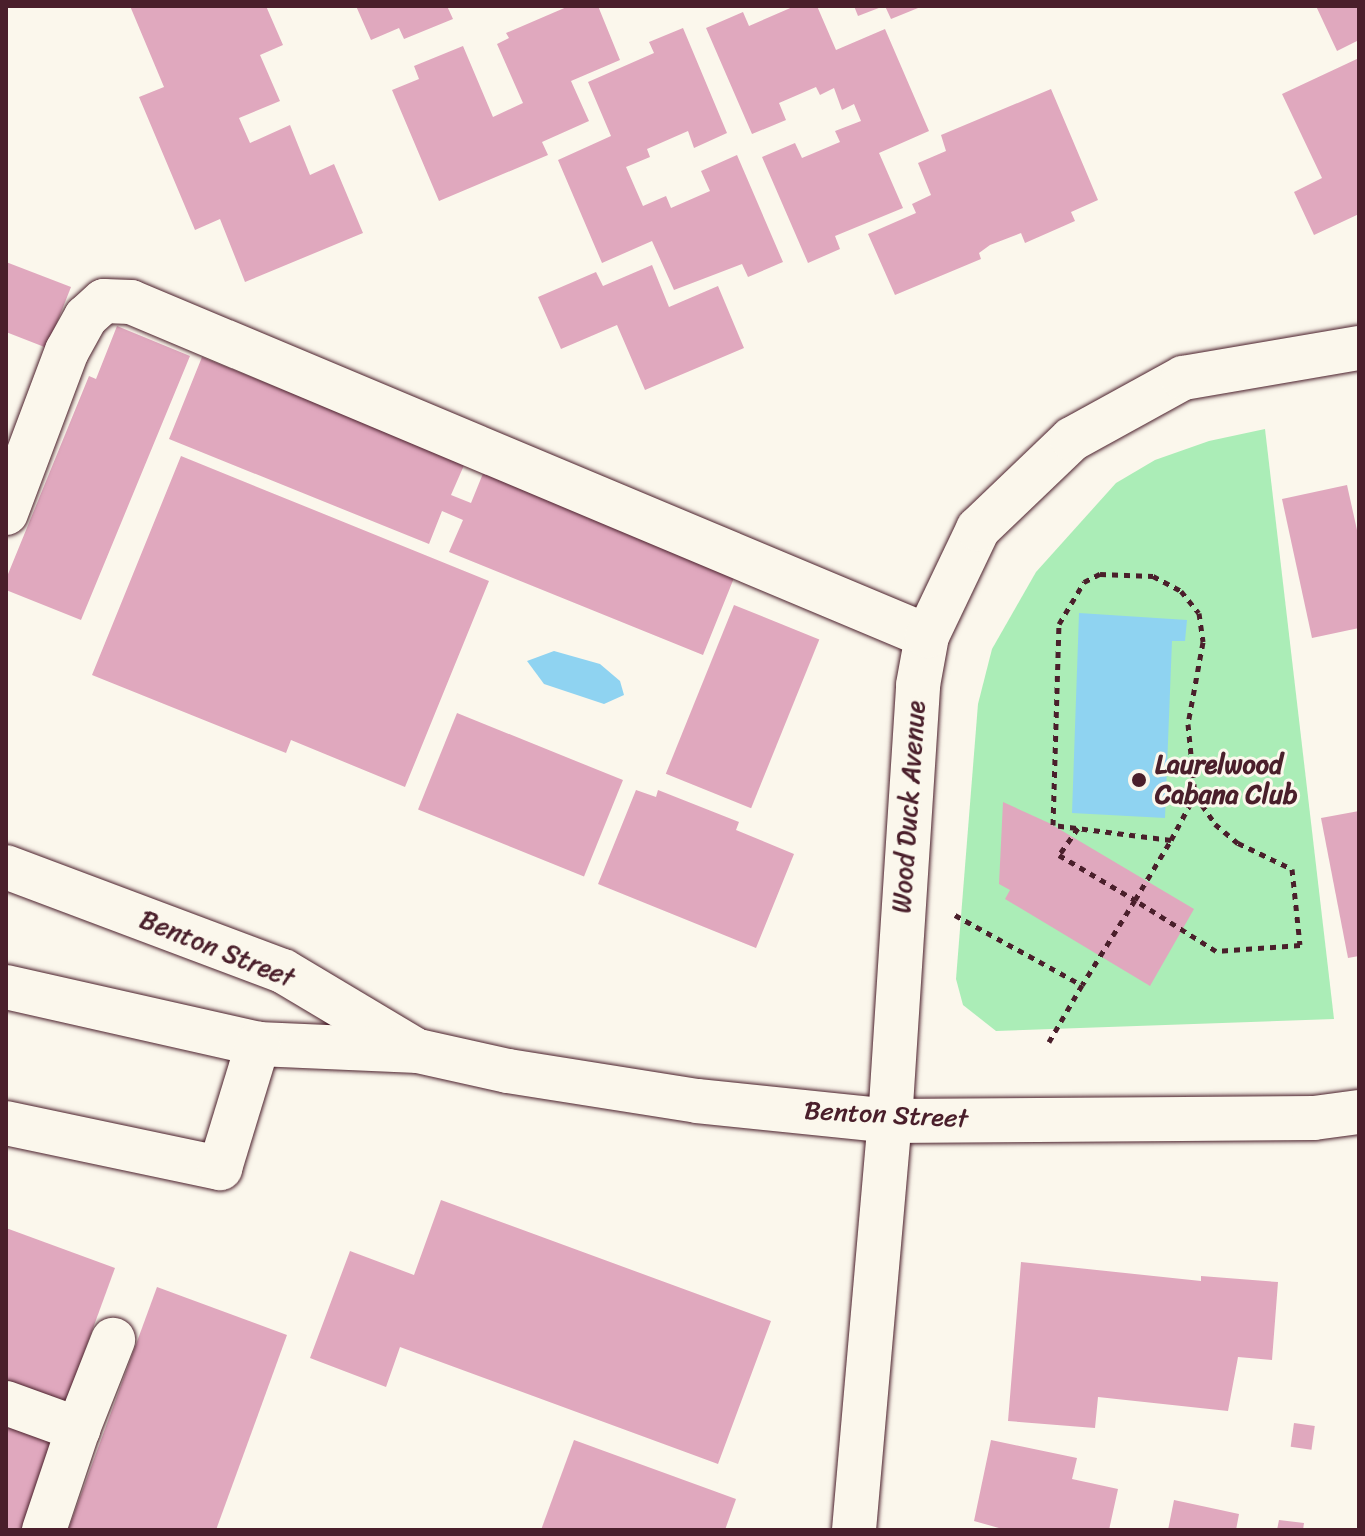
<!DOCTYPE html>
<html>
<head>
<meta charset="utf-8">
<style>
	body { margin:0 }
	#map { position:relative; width:1365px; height:1536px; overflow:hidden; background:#fbf7ec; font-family:Sriracha,sans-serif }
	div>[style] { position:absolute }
	.green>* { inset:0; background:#abedb7 }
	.water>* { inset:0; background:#8fd3f1 }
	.building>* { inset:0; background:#e0a8be; transform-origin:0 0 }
	.path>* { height:5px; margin-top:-2.5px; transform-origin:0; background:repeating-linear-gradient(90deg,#4a1f2b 0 6px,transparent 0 12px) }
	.roads { filter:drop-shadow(0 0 2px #4a1f2b) drop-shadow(0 0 2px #4a1f2b) }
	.minor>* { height:44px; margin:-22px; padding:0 22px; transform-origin:22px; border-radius:22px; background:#fbf7ec }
	.dots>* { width:22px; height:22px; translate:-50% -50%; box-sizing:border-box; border:4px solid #fbf7ec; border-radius:50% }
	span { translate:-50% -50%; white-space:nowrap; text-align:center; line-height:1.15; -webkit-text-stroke:6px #fbf7ec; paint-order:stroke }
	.poi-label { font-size:26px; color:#4a1f2b; font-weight:700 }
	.left { translate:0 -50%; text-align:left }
	.street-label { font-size:26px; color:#4a1f2b }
	.frame { position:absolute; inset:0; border:8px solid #4a1f2b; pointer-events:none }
</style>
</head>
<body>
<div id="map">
	<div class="green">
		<div style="clip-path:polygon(1265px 429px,1334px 1019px,996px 1031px,963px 1005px,956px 979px,978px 704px,992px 649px,1036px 572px,1116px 483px,1155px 460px,1209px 441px)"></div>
	</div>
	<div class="water">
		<div style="clip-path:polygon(1079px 613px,1187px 620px,1185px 641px,1172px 641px,1165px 818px,1072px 813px)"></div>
		<div style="clip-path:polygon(554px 651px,600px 664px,620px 681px,624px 695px,604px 704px,544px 684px,527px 661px)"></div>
	</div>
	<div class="building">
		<div style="clip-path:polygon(130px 6px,266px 6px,283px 45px,260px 55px,280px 101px,239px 118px,250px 143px,290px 125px,310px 175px,334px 164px,363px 233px,245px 282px,220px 219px,195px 230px,139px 97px,164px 87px)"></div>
		<div style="clip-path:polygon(356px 6px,447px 6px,453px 19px,404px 39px,399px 28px,371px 40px)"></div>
		<div style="clip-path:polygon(569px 6px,598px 6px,620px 60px,571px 81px,589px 121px,542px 142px,548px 155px,439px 201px,392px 90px,419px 79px,414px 66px,463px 46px,493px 117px,523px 103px,497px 44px,509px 38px,506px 33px)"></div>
		<div style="clip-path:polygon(795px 6px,817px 6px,836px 50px,885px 29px,929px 131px,879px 153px,903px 208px,835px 236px,840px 249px,808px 263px,762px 157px,795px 143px,802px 158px,840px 142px,835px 131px,861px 121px,854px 104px,842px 110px,834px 88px,820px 95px,816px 87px,779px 103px,786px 120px,752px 134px,706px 28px,743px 12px,749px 26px)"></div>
		<div style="clip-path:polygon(854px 6px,884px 6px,858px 16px)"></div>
		<div style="clip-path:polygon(885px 6px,923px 6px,891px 19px)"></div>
		<div style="clip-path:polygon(1316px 6px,1359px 6px,1359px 40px,1337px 51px)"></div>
		<div style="clip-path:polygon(683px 28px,727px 133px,694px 148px,688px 131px,647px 149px,650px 157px,626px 167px,643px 206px,666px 196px,671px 208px,710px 191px,701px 171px,737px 155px,783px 262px,748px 277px,742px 264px,674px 290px,652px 241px,602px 263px,558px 160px,611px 136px,588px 82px,654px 53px,649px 42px)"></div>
		<div style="clip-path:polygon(1359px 58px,1359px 214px,1314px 235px,1294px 192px,1322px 178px,1282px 94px)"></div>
		<div style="clip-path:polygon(1051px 89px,1098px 200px,1071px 212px,1075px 221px,1025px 243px,1021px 233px,990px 245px,979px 253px,981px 259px,895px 295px,868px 234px,916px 213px,912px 204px,931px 195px,918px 163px,946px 151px,941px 135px)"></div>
		<div style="clip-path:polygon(6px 262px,71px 287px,47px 348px,6px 332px)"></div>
		<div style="clip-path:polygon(652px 265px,669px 307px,718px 286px,744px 348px,645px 390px,617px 325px,561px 349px,538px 297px,596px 272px,603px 286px)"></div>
		<div style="clip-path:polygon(117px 326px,190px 356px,81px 620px,6px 590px,6px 579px,89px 376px,96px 379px)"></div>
		<div style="clip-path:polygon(202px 357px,465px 463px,451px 495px,471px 503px,484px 471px,736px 573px,703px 655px,449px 552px,463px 520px,442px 511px,429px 544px,169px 439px)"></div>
		<div style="clip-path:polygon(181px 456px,489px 581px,405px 787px,291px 740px,286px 753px,92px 675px)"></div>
		<div style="clip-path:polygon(1347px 485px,1359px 539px,1359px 628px,1312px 638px,1282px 499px)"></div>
		<div style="left:734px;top:605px;width:92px;height:182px;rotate:22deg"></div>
		<div style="left:457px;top:713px;width:179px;height:104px;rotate:22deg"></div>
		<div style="clip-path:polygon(636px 790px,656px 797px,658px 790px,739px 822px,736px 830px,794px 854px,756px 948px,598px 884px)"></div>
		<div style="clip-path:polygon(1003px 802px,1049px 823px,1194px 909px,1150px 986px,1005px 899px,1010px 890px,999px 884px)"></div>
		<div style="clip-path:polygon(1359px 811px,1359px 956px,1348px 958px,1321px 818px)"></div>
		<div style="clip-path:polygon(441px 1200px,771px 1321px,718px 1464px,400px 1347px,386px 1387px,310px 1358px,350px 1251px,414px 1275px)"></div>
		<div style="clip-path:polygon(6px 1228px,115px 1268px,66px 1402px,6px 1380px)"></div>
		<div style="clip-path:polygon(1021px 1262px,1201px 1281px,1201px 1276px,1278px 1282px,1272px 1360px,1238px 1357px,1228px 1411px,1098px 1397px,1095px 1428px,1008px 1421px)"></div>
		<div style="clip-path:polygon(157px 1287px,287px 1335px,216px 1530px,68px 1530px)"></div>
		<div style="clip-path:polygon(6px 1423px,58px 1442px,27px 1530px,6px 1530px)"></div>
		<div style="left:1294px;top:1423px;width:21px;height:24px;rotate:8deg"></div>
		<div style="clip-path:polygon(574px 1440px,736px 1499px,725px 1530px,541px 1530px)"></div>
		<div style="clip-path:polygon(991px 1440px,1077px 1458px,1072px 1479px,1118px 1489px,1109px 1530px,1006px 1530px,974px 1521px)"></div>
		<div style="clip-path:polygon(1174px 1500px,1239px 1514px,1236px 1530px,1168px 1530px)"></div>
		<div style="clip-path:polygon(1279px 1520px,1304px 1523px,1303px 1530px,1277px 1530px)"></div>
	</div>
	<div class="path">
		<div style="left:1078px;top:828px;width:33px;rotate:125deg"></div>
		<div style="left:1059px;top:855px;width:88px;rotate:30.6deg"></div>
		<div style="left:1135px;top:900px;width:70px;rotate:-59deg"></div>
		<div style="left:1171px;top:840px;width:119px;rotate:-172.8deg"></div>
		<div style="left:1053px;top:825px;width:201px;rotate:-88.3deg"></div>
		<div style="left:1059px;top:624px;width:49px;rotate:-59.2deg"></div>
		<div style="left:1084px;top:582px;width:18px;rotate:-27deg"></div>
		<div style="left:1100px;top:574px;width:53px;rotate:2.2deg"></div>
		<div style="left:1153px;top:576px;width:32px;rotate:28deg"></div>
		<div style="left:1181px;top:591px;width:28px;rotate:51deg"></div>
		<div style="left:1199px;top:613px;width:29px;rotate:82deg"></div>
		<div style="left:1203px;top:642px;width:83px;rotate:100.4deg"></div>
		<div style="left:1188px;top:724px;width:71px;rotate:84.4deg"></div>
		<div style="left:1195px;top:795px;width:35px;rotate:55deg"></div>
		<div style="left:1215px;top:824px;width:30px;rotate:40deg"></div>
		<div style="left:1238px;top:843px;width:60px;rotate:25.7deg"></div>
		<div style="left:1292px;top:869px;width:76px;rotate:84deg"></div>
		<div style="left:1300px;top:945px;width:84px;rotate:175.9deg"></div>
		<div style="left:1216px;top:951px;width:96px;rotate:-147.8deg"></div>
		<div style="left:1135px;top:900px;width:100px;rotate:121.9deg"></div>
		<div style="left:1171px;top:840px;width:51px;rotate:-61.9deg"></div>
		<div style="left:955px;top:915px;width:145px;rotate:28.9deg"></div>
		<div style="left:1082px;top:985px;width:66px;rotate:120.1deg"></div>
	</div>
	<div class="roads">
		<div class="minor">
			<div style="left:6px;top:513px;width:173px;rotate:-69.4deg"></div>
			<div style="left:67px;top:351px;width:39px;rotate:-61deg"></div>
			<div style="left:86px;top:317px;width:24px;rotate:-42deg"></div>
			<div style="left:104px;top:301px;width:27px;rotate:2deg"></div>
			<div style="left:131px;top:302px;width:863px;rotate:22.76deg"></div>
			<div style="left:6px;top:867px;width:296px;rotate:20.6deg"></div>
			<div style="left:283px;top:971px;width:150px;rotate:30.8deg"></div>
			<div style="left:6px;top:987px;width:258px;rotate:12.7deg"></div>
			<div style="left:258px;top:1044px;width:160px;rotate:2.5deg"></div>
			<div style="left:418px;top:1051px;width:92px;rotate:12.5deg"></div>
			<div style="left:508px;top:1071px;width:191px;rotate:9deg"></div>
			<div style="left:697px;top:1101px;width:194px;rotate:5.9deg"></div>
			<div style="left:890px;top:1121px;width:424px;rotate:-0.4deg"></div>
			<div style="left:1314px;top:1118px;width:45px;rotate:-7.6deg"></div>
			<div style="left:6px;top:1123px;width:219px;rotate:11.9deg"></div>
			<div style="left:220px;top:1168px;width:130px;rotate:-73deg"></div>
			<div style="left:6px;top:1403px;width:77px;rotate:19.9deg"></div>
			<div style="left:78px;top:1429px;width:107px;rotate:108.6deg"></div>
			<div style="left:78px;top:1429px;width:96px;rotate:-68.5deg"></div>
			<div style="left:854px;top:1530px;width:411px;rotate:-85deg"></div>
			<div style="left:890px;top:1121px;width:437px;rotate:-86.3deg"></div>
			<div style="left:918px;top:685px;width:50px;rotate:-79.6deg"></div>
			<div style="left:927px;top:636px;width:119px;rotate:-64.5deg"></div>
			<div style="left:978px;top:529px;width:130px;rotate:-43.8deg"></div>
			<div style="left:1072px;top:439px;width:127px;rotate:-28.8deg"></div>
			<div style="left:1183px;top:378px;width:179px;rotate:-9.7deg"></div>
		</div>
	</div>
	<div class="dots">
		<div style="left:1139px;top:780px;background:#4a1f2b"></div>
	</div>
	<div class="poi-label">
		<span class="left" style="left:1155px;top:780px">Laurelwood<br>Cabana Club</span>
	</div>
	<div class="street-label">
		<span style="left:909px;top:807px;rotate:-86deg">Wood Duck Avenue</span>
		<span style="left:217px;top:949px;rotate:22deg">Benton Street</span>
		<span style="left:886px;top:1115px;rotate:3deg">Benton Street</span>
	</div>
	<div class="frame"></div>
</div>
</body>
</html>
